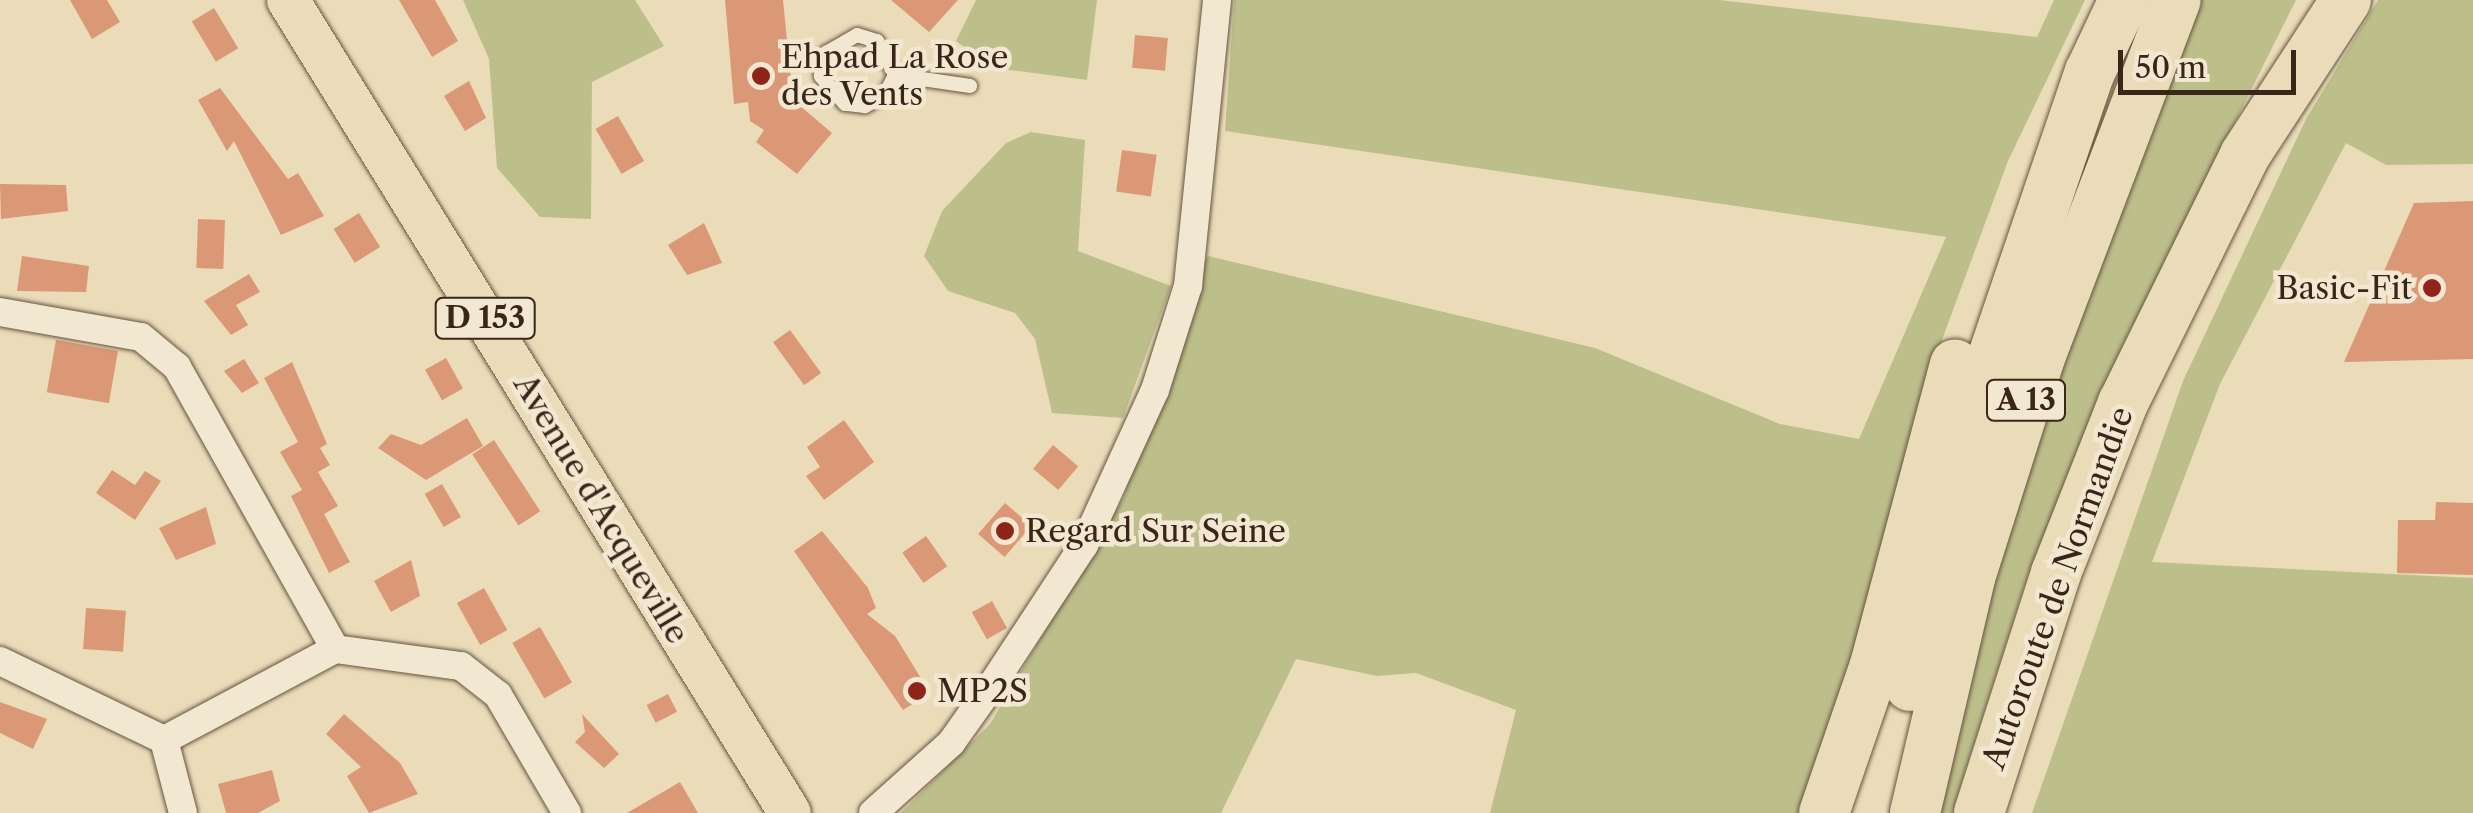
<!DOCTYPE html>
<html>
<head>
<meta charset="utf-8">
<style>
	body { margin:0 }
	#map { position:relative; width:2473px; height:813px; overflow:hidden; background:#ebdcb9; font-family:"Libre Caslon Text",serif }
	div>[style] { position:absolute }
	.green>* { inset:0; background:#bdbf8b }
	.building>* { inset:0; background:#db9876; transform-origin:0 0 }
	.roads { filter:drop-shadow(0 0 2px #665441) drop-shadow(0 0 2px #665441) }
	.service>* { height:14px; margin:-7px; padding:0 7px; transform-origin:7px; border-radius:7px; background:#f2e8d2 }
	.minor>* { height:28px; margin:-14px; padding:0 14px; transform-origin:14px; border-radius:14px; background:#f2e8d2 }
	.primary>* { height:42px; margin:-21px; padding:0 21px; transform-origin:21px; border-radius:21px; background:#ebdcb9 }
	.motorway>* { height:50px; margin:-25px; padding:0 25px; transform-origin:25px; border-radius:25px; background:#ebdcb9 }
	.dots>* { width:28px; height:28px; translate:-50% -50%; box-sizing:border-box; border:5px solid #f2e8d2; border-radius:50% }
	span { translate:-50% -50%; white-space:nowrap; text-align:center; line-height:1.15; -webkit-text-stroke:9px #f2e8d2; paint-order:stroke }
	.shield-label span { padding:2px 8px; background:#f2e8d2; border:2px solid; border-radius:8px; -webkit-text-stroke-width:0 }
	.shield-label { font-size:30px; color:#3a2619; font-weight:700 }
	.poi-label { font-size:32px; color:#3a2619 }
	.left { translate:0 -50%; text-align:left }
	.right { translate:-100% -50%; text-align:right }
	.street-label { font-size:32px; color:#3a2619 }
	.scale { position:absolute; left:2118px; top:50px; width:178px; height:45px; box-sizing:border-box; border:5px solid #3a2619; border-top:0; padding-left:12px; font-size:30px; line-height:35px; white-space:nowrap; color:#3a2619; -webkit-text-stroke:8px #f2e8d2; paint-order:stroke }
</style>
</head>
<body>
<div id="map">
	<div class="green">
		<div style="clip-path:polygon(463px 0,635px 0,664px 46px,592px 82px,591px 219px,540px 217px,497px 168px,489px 59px)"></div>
		<div style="clip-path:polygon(976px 0,1097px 0,1087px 80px,994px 68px,956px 41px)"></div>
		<div style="clip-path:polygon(1234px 0,1719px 0,2037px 37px,2054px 0,2085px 0,2008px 161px,1942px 340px,1806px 813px,1490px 813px,1516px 710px,1416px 673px,1377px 676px,1296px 659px,1221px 813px,901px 813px,990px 724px,1124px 497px,1184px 298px,1208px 256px,1595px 348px,1780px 424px,1859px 439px,1946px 237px,1225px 131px)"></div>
		<div style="clip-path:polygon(2197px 0,2296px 0,2117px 358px,2027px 578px,1952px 813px,1933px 813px,2004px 527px)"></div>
		<div style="clip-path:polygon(2378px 0,2473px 0,2473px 164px,2386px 165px,2346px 143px,2220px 384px,2152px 562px,2473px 578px,2473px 813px,2032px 813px,2183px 381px,2306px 119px)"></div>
		<div style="clip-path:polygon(1031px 132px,1085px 140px,1078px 251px,1171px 286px,1123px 418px,1052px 413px,1035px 339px,1015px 313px,948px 291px,924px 256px,942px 211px,1006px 143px)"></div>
	</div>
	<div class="building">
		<div style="clip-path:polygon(70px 0,107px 0,120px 22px,92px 39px)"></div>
		<div style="clip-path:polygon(399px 0,435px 0,458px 41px,432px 57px)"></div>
		<div style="clip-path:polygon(725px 0,783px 0,793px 100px,832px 133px,797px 174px,756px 142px,764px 130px,750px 121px,748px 102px,734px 104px)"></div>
		<div style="clip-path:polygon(891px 0,958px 0,929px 32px)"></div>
		<div style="left:214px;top:8px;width:47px;height:26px;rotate:59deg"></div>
		<div style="left:1135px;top:35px;width:33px;height:33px;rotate:5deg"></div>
		<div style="clip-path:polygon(469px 81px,486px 118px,465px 131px,444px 96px)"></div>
		<div style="clip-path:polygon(220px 88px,288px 179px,298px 173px,324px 216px,281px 235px,234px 141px,227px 151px,198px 100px)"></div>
		<div style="left:618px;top:116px;width:52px;height:26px;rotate:60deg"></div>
		<div style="left:1122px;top:150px;width:35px;height:42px;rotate:8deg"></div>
		<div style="clip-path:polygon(0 184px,66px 185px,68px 211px,1px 219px)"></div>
		<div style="clip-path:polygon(2473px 201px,2473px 359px,2344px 362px,2414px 203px)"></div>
		<div style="left:359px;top:213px;width:40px;height:30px;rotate:58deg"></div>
		<div style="left:225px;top:220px;width:49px;height:27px;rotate:92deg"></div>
		<div style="clip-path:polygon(704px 223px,722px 263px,687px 275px,668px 245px)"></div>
		<div style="clip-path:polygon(22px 256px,89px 266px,86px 292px,17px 291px)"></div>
		<div style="clip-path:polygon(249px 274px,260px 292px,236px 305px,248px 325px,231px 335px,204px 301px)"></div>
		<div style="left:790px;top:330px;width:53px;height:21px;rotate:54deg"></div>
		<div style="left:56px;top:340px;width:63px;height:53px;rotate:10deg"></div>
		<div style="left:446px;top:358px;width:35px;height:24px;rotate:61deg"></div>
		<div style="clip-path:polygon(244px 359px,259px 383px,242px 393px,224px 371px)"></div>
		<div style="clip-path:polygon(292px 362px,327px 444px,320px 448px,330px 465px,318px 472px,338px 506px,324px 514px,350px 562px,329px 573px,291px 496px,302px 490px,280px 452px,298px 442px,264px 378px)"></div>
		<div style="clip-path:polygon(467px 418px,483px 446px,426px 480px,378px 448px,391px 434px,421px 445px)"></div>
		<div style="clip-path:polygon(844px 420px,874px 462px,824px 500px,806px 476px,820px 467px,807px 447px)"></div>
		<div style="left:494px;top:440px;width:85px;height:26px;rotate:57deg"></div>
		<div style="left:1053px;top:445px;width:33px;height:31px;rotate:40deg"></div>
		<div style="clip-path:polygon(112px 470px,135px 485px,145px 471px,161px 481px,135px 520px,96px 493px)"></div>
		<div style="left:442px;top:484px;width:38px;height:20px;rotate:60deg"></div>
		<div style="clip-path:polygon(2436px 502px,2473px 503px,2473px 575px,2397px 573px,2398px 520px,2435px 520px)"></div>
		<div style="left:1005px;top:503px;width:35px;height:41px;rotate:41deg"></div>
		<div style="clip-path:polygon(206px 507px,216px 544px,176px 560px,159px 528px)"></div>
		<div style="clip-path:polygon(822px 531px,868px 588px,876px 608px,867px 614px,895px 636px,930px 693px,903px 710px,794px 551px)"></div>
		<div style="left:926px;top:536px;width:37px;height:29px;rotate:55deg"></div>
		<div style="clip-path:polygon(411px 560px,420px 596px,391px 612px,374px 581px)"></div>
		<div style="left:484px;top:588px;width:48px;height:31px;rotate:61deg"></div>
		<div style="left:992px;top:601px;width:31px;height:23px;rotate:61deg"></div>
		<div style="left:86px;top:608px;width:40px;height:41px;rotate:4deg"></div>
		<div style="left:540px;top:627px;width:64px;height:32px;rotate:60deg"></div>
		<div style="left:668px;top:694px;width:20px;height:24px;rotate:63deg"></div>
		<div style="clip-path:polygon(0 702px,47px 719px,33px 749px,0 733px)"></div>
		<div style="clip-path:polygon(344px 714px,400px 763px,418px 794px,369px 813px,347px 776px,361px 767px,326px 734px)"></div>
		<div style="clip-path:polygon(582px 714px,619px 754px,604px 768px,575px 742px,585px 732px)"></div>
		<div style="clip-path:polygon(272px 770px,280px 801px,258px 813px,226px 813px,218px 784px)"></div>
		<div style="clip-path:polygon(680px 782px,698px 813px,627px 813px)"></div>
	</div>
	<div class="roads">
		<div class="service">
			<div style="left:895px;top:75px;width:22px;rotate:117deg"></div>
			<div style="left:885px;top:95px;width:23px;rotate:151deg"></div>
			<div style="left:865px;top:106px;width:20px;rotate:-174deg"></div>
			<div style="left:845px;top:104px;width:37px;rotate:-131deg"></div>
			<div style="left:821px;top:76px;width:24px;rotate:-78deg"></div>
			<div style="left:826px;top:53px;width:36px;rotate:-30deg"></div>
			<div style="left:857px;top:35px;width:21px;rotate:17deg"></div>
			<div style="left:877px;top:41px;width:38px;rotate:62deg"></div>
			<div style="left:895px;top:75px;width:76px;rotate:8.3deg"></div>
		</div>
		<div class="minor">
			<div style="left:0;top:312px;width:143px;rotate:10.1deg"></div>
			<div style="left:141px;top:337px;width:47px;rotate:39.8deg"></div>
			<div style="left:177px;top:367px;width:323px;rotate:60.7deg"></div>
			<div style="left:335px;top:649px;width:127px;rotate:7.7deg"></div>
			<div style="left:461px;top:666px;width:47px;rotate:38.1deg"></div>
			<div style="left:498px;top:695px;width:137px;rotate:59.7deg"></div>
			<div style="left:0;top:661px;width:182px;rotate:25.7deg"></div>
			<div style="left:164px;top:740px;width:75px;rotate:75.4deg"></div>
			<div style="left:164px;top:740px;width:194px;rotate:-28deg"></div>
			<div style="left:873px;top:813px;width:105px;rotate:-41.9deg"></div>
			<div style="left:951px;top:743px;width:71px;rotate:-54.7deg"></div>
			<div style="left:992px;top:685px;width:168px;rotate:-56.7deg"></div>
			<div style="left:1084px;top:545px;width:170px;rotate:-65.4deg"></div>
			<div style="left:1155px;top:390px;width:109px;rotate:-72.4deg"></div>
			<div style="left:1188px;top:286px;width:287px;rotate:-84.2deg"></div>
		</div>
		<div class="primary">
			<div style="left:288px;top:0;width:955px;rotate:58.31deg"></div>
		</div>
		<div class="motorway">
			<div style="left:1910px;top:686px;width:285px;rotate:-76.8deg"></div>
			<div style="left:1975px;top:409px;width:356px;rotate:-71.2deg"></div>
			<div style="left:2090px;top:72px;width:80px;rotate:-64.7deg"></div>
			<div style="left:1824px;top:813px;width:157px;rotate:-71deg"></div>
			<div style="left:1875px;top:665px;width:311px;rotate:-75.1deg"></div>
			<div style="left:1915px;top:813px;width:241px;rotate:-76.8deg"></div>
			<div style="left:1970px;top:578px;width:229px;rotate:-72.4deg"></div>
			<div style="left:2039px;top:360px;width:385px;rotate:-69.2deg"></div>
			<div style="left:1979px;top:813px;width:252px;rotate:-72.2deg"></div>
			<div style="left:2056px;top:573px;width:183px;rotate:-68.5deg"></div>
			<div style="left:2123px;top:403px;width:276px;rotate:-63.8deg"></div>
			<div style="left:2245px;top:155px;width:185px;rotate:-56.9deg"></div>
		</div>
	</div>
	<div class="dots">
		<div style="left:761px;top:76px;background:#8f2418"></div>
		<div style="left:2432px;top:288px;background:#8f2418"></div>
		<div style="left:1005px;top:531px;background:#8f2418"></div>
		<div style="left:917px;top:691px;background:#8f2418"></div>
	</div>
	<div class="shield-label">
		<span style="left:485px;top:318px">D 153</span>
		<span style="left:2026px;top:400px">A 13</span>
	</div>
	<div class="poi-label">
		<span class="left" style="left:781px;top:76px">Ehpad La Rose<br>des Vents</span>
		<span class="right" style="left:2412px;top:288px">Basic-Fit</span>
		<span class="left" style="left:1025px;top:531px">Regard Sur Seine</span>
		<span class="left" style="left:937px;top:691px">MP2S</span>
	</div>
	<div class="street-label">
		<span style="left:601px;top:509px;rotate:59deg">Avenue d'Acqueville</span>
		<span style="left:2058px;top:588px;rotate:-70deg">Autoroute de Normandie</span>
	</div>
	<div class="scale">50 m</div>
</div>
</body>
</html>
